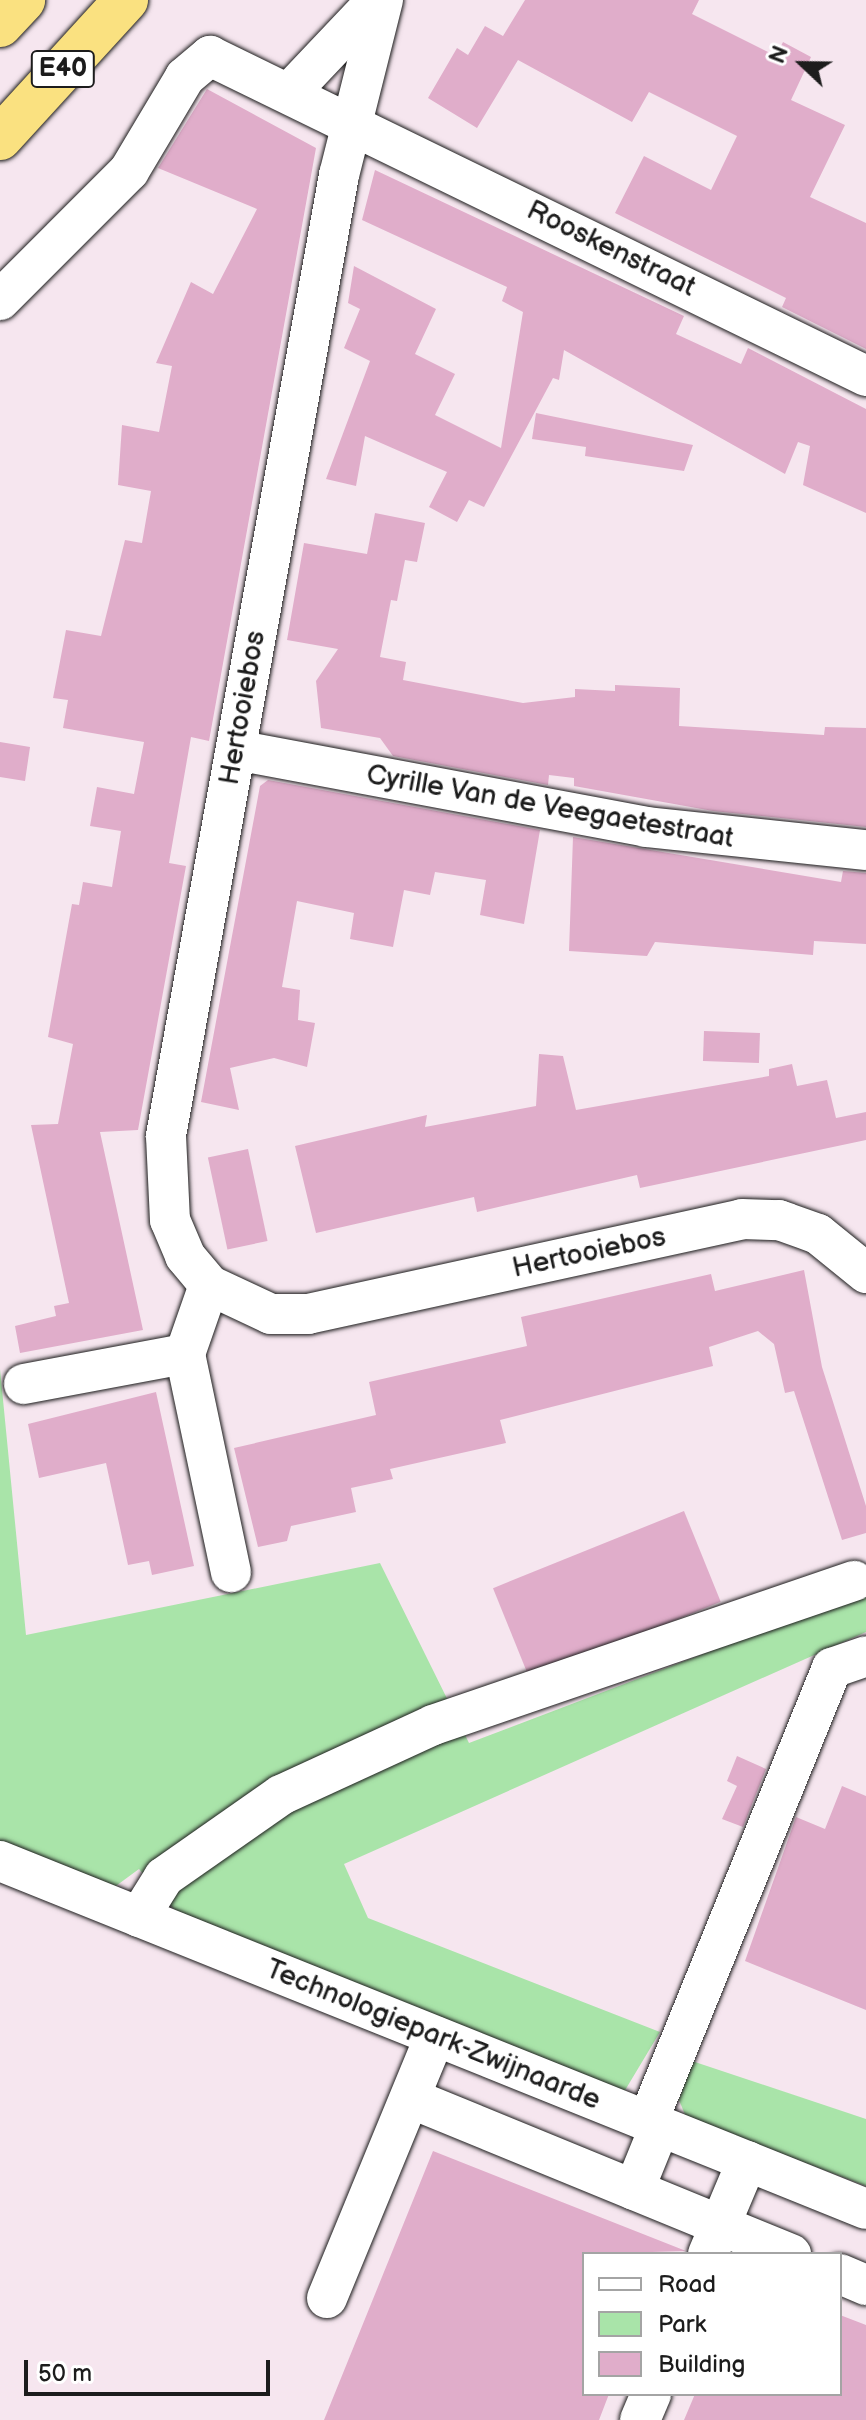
<!DOCTYPE html>
<html>
<head>
<meta charset="utf-8">
<style>
	body { margin:0 }
	#map { position:relative; width:866px; height:2420px; overflow:hidden; background:#f6e6ef; font-family:"Balsamiq Sans",sans-serif }
	div>[style] { position:absolute }
	.green>* { inset:0; background:#a9e4a9 }
	.building>* { inset:0; background:#e0adca; transform-origin:0 0 }
	.roads { filter:drop-shadow(0 0 2px #1c1c1c) drop-shadow(0 0 2px #1c1c1c) }
	.minor>* { height:40px; margin:-20px; padding:0 20px; transform-origin:20px; border-radius:20px; background:#fff }
	.highway>* { height:44px; margin:-22px; padding:0 22px; transform-origin:22px; border-radius:22px; background:#fae180 }
	span { translate:-50% -50%; white-space:nowrap; text-align:center; line-height:1.15; -webkit-text-stroke:7px #fff; paint-order:stroke }
	.shield-label span { padding:2px 6px; background:#fff; border:2px solid; border-radius:6px; -webkit-text-stroke-width:0 }
	.shield-label { font-size:26px; color:#1c1c1c; font-weight:700 }
	.street-label { font-size:28px; color:#1c1c1c }
	.legend { position:absolute; left:582px; top:2252px; width:260px; height:144px; box-sizing:border-box; background:#fff; border:2px solid #a4a4a4; margin:0; padding:10px 14px; list-style:none; font-size:24px; color:#1c1c1c }
	.legend li { display:flex; align-items:center; gap:16px; height:40px }
	.legend b { width:40px; border:2px solid #a4a4a4 }
	.north { position:absolute; left:762px; top:24px; width:80px; height:80px; -webkit-text-stroke:6px #fff; paint-order:stroke; rotate:292deg; font-size:22px; font-weight:700; line-height:32px; text-align:center; color:#1c1c1c }
	.north::after { content:''; display:block; margin:auto; width:28px; height:36px; background:#1c1c1c; clip-path:polygon(50% 0,100% 100%,50% 72%,0 100%) }
	.scale { position:absolute; left:24px; top:2360px; width:246px; height:36px; box-sizing:border-box; border:4px solid #1c1c1c; border-top:0; padding-left:10px; font-size:24px; line-height:28px; white-space:nowrap; color:#1c1c1c; -webkit-text-stroke:6px #fff; paint-order:stroke }
</style>
</head>
<body>
<div id="map">
	<div class="green">
		<div style="clip-path:polygon(0 1369px,26px 1635px,380px 1563px,469px 1743px,866px 1592px,866px 1632px,344px 1864px,368px 1918px,660px 2032px,624px 2092px,179px 1915px,139px 1869px,109px 1891px,0 1844px)"></div>
		<div style="clip-path:polygon(692px 2061px,866px 2119px,866px 2186px,686px 2117px,679px 2100px)"></div>
	</div>
	<div class="building">
		<div style="clip-path:polygon(525px 0,699px 0,692px 14px,776px 56px,783px 42px,811px 57px,791px 100px,845px 125px,810px 197px,866px 223px,866px 349px,782px 307px,786px 298px,615px 213px,644px 156px,711px 190px,737px 136px,649px 92px,632px 122px,518px 60px,477px 128px,428px 98px,457px 48px,468px 55px,485px 26px,503px 36px)"></div>
		<div style="clip-path:polygon(207px 89px,316px 148px,209px 741px,191px 737px,169px 863px,186px 866px,138px 1130px,100px 1132px,143px 1330px,20px 1353px,15px 1326px,56px 1316px,54px 1306px,69px 1303px,31px 1125px,58px 1124px,73px 1044px,48px 1037px,72px 904px,79px 905px,83px 882px,112px 887px,121px 831px,90px 826px,97px 787px,134px 794px,144px 742px,63px 728px,68px 700px,53px 698px,66px 630px,101px 636px,125px 540px,142px 543px,151px 491px,118px 485px,122px 425px,159px 432px,172px 366px,156px 363px,191px 282px,213px 294px,257px 209px,158px 168px)"></div>
		<div style="clip-path:polygon(375px 170px,684px 316px,676px 334px,741px 364px,748px 348px,866px 409px,866px 513px,803px 485px,810px 446px,798px 442px,785px 474px,564px 350px,559px 380px,553px 378px,484px 507px,469px 500px,457px 522px,429px 507px,447px 472px,365px 436px,356px 486px,326px 479px,370px 361px,344px 348px,360px 309px,348px 303px,354px 266px,436px 309px,415px 354px,455px 374px,435px 415px,501px 448px,523px 312px,502px 301px,507px 287px,362px 220px)"></div>
		<div style="clip-path:polygon(536px 413px,634px 433px,693px 445px,684px 471px,585px 456px,586px 447px,532px 439px)"></div>
		<div style="clip-path:polygon(375px 513px,425px 523px,417px 562px,405px 560px,397px 601px,391px 600px,380px 657px,406px 662px,403px 680px,523px 703px,575px 697px,575px 689px,615px 691px,615px 685px,680px 688px,679px 726px,824px 735px,825px 727px,866px 728px,866px 827px,713px 811px,574px 786px,574px 778px,549px 775px,548px 785px,393px 756px,380px 738px,321px 728px,316px 681px,338px 649px,287px 640px,304px 543px,367px 554px)"></div>
		<div style="clip-path:polygon(0 742px,30px 747px,25px 781px,0 777px)"></div>
		<div style="clip-path:polygon(268px 780px,540px 830px,524px 924px,480px 915px,486px 880px,435px 872px,430px 895px,404px 890px,393px 947px,350px 939px,354px 913px,297px 901px,282px 987px,300px 990px,298px 1020px,315px 1023px,307px 1067px,274px 1058px,230px 1068px,239px 1110px,201px 1102px,260px 786px)"></div>
		<div style="clip-path:polygon(573px 837px,841px 882px,843px 871px,866px 873px,866px 944px,814px 941px,813px 955px,655px 942px,647px 956px,569px 951px)"></div>
		<div style="left:704px;top:1031px;width:56px;height:30px;rotate:2deg"></div>
		<div style="clip-path:polygon(539px 1054px,563px 1056px,576px 1110px,769px 1076px,769px 1069px,792px 1064px,797px 1086px,827px 1080px,836px 1118px,866px 1112px,866px 1140px,640px 1188px,637px 1175px,477px 1212px,474px 1197px,316px 1233px,295px 1146px,427px 1115px,425px 1127px,536px 1106px)"></div>
		<div style="left:248px;top:1149px;width:94px;height:41px;rotate:78deg"></div>
		<div style="clip-path:polygon(804px 1270px,822px 1367px,866px 1506px,866px 1533px,842px 1540px,794px 1391px,785px 1393px,774px 1344px,758px 1331px,709px 1347px,713px 1366px,500px 1420px,506px 1443px,390px 1469px,393px 1479px,351px 1488px,356px 1512px,291px 1526px,287px 1541px,258px 1547px,234px 1448px,376px 1415px,369px 1382px,527px 1346px,521px 1317px,711px 1274px,715px 1291px)"></div>
		<div style="clip-path:polygon(156px 1392px,194px 1566px,152px 1575px,149px 1561px,128px 1565px,106px 1463px,39px 1478px,28px 1424px)"></div>
		<div style="left:684px;top:1511px;width:98px;height:206px;rotate:68deg"></div>
		<div style="clip-path:polygon(737px 1756px,766px 1769px,743px 1827px,722px 1819px,737px 1786px,727px 1781px)"></div>
		<div style="clip-path:polygon(842px 1786px,866px 1796px,866px 2010px,745px 1961px,796px 1817px,825px 1829px)"></div>
		<div style="clip-path:polygon(433px 2151px,686px 2251px,584px 2254px,584px 2394px,609px 2394px,599px 2420px,324px 2420px)"></div>
		<div style="clip-path:polygon(840px 2315px,866px 2325px,866px 2420px,684px 2420px,695px 2394px,840px 2394px)"></div>
	</div>
	<div class="roads">
		<div class="minor">
			<div style="left:383px;top:0;width:180px;rotate:104.1deg"></div>
			<div style="left:339px;top:175px;width:976px;rotate:100.21deg"></div>
			<div style="left:166px;top:1136px;width:84px;rotate:87.3deg"></div>
			<div style="left:170px;top:1220px;width:39px;rotate:67deg"></div>
			<div style="left:185px;top:1256px;width:38px;rotate:50deg"></div>
			<div style="left:209px;top:1285px;width:68px;rotate:25.1deg"></div>
			<div style="left:271px;top:1314px;width:37px"></div>
			<div style="left:308px;top:1314px;width:444px;rotate:-12.3deg"></div>
			<div style="left:742px;top:1219px;width:37px;rotate:2deg"></div>
			<div style="left:779px;top:1220px;width:41px;rotate:19.7deg"></div>
			<div style="left:818px;top:1234px;width:62px;rotate:39.1deg"></div>
			<div style="left:292px;top:90px;width:124px;rotate:-46.6deg"></div>
			<div style="left:0;top:300px;width:182px;rotate:-45deg"></div>
			<div style="left:129px;top:171px;width:109px;rotate:-59.2deg"></div>
			<div style="left:185px;top:77px;width:33px;rotate:-40deg"></div>
			<div style="left:210px;top:56px;width:730px;rotate:26deg"></div>
			<div style="left:236px;top:750px;width:417px;rotate:10.6deg"></div>
			<div style="left:646px;top:827px;width:221px;rotate:6deg"></div>
			<div style="left:209px;top:1285px;width:73px;rotate:109.2deg"></div>
			<div style="left:185px;top:1354px;width:223px;rotate:78.1deg"></div>
			<div style="left:24px;top:1384px;width:164px;rotate:-10.6deg"></div>
			<div style="left:0;top:1861px;width:933px;rotate:21.89deg"></div>
			<div style="left:139px;top:1917px;width:47px;rotate:-58deg"></div>
			<div style="left:164px;top:1877px;width:143px;rotate:-35deg"></div>
			<div style="left:281px;top:1795px;width:167px;rotate:-24.7deg"></div>
			<div style="left:433px;top:1725px;width:445px;rotate:-18.9deg"></div>
			<div style="left:410px;top:2098px;width:412px;rotate:22.3deg"></div>
			<div style="left:648px;top:2121px;width:489px;rotate:-67.9deg"></div>
			<div style="left:832px;top:1668px;width:36px;rotate:-19deg"></div>
			<div style="left:634px;top:2190px;width:69px;rotate:-67.9deg"></div>
			<div style="left:708px;top:2254px;width:101px;rotate:-67.2deg"></div>
			<div style="left:840px;top:2274px;width:28px;rotate:23deg"></div>
			<div style="left:327px;top:2298px;width:283px;rotate:-67.6deg"></div>
			<div style="left:640px;top:2420px;width:28px;rotate:-67deg"></div>
		</div>
		<div class="highway">
			<div style="left:0;top:25px;width:34px;rotate:-47deg"></div>
			<div style="left:0;top:138px;width:187px;rotate:-47.6deg"></div>
		</div>
	</div>
	<div class="shield-label">
		<span style="left:63px;top:69px">E40</span>
	</div>
	<div class="street-label">
		<span style="left:611px;top:249px;rotate:26deg">Rooskenstraat</span>
		<span style="left:243px;top:708px;rotate:-80deg">Hertooiebos</span>
		<span style="left:550px;top:807px;rotate:10deg">Cyrille Van de Veegaetestraat</span>
		<span style="left:589px;top:1253px;rotate:-12deg">Hertooiebos</span>
		<span style="left:433px;top:2035px;rotate:22deg">Technologiepark-Zwijnaarde</span>
	</div>
	<ul class="legend">
	<li><b style="height:10px;background:#fff"></b>Road</li>
	<li><b style="height:22px;background:#a9e4a9"></b>Park</li>
	<li><b style="height:22px;background:#e0adca"></b>Building</li>
	</ul>
	<div class="north">N</div>
	<div class="scale">50 m</div>
</div>
</body>
</html>
